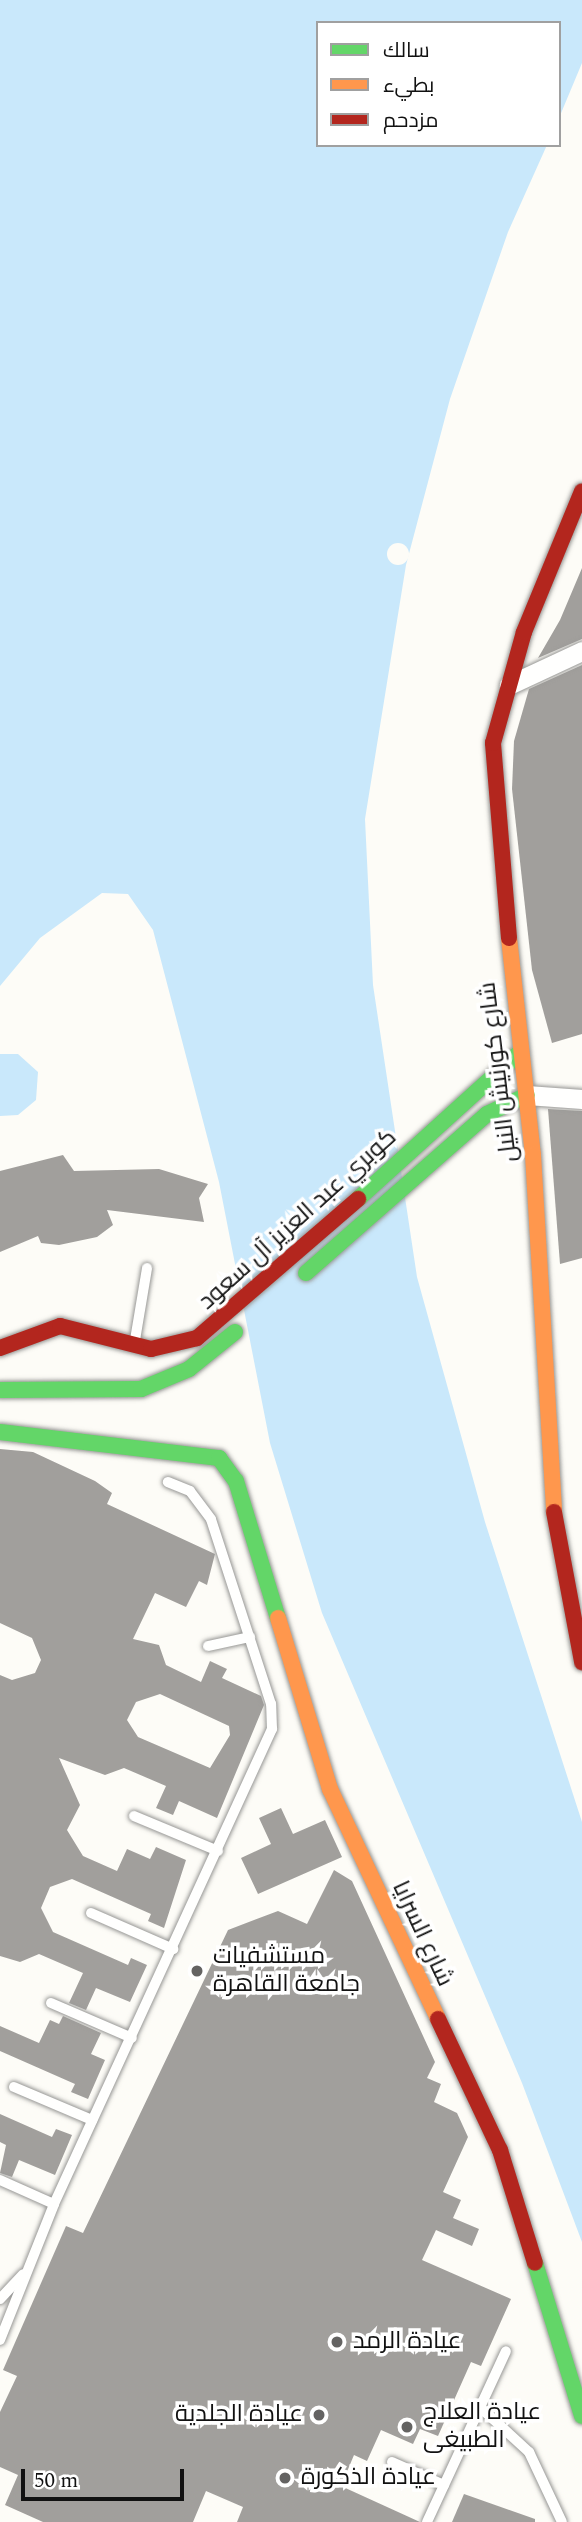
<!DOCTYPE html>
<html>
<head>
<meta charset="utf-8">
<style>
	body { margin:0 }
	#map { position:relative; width:582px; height:2522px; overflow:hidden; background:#fdfcf7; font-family:Spectral,Cairo,serif }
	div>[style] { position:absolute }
	.water>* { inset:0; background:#c9e8fb }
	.pier>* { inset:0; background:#fdfcf7 }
	.round { border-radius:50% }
	.building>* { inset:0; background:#a19f9c }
	.roads { filter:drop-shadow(0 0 2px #979795) drop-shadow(0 0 2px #979795) }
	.lane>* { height:10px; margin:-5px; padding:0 5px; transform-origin:5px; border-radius:5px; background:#fffffe }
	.street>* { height:19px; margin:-9.5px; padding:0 9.5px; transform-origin:9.5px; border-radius:9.5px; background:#fffffe }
	.fast>* { height:16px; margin:-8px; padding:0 8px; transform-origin:8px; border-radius:8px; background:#63d668 }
	.slow>* { height:16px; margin:-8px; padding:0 8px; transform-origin:8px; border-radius:8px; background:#ff974d }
	.jam>* { height:16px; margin:-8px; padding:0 8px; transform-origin:8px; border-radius:8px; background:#b3261e }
	.dots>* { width:19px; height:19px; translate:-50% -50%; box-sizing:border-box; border:4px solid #fff; border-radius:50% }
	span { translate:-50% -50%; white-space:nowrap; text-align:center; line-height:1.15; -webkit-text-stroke:7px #fff; paint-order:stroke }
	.street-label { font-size:24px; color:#111 }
	.poi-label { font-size:24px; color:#111 }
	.left { translate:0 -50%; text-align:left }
	.right { translate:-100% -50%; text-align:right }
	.legend { position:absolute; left:316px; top:21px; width:245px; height:126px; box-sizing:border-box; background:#fff; border:2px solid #a0a0a0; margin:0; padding:9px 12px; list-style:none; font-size:21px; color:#111 }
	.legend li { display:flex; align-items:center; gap:14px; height:35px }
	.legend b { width:35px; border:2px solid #a0a0a0 }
	.scale { position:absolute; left:21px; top:2469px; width:163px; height:32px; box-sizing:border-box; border:4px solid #111; border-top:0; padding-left:9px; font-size:21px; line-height:24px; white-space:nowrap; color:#111; -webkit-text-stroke:5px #fff; paint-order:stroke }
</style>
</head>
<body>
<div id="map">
	<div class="water">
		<div style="clip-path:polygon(0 0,582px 0,582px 63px,559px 118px,559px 23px,318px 23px,318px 145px,547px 145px,508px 232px,450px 399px,406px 565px,365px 819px,373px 985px,417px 1277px,485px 1522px,582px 1822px,582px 2242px,522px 2083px,322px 1613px,270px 1443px,219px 1182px,153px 930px,128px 894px,102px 893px,40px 938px,0 986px)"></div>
		<div style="clip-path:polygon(0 1054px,18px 1054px,38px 1072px,36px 1100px,18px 1115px,0 1116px)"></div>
	</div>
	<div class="pier">
		<div class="round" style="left:387px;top:543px;width:22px;height:22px"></div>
	</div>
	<div class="building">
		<div style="clip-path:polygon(582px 568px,582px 639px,538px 658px,560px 620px)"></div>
		<div style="clip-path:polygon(582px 665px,582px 1034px,552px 1043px,532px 970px,512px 789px,514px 741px,529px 689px)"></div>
		<div style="clip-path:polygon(548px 1109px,582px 1111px,582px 1258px,560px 1264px)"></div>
		<div style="clip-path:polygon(63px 1155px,74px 1171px,159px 1169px,208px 1184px,199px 1198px,204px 1222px,107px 1210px,113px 1225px,97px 1237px,59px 1245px,41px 1243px,38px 1236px,0 1252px,0 1171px)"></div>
		<div style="clip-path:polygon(evenodd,0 1449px,33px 1452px,95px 1481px,112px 1493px,107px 1504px,215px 1554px,207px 1585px,199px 1581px,186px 1607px,155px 1593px,133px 1639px,159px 1645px,166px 1665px,201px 1682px,210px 1661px,227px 1669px,222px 1678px,261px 1696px,264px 1705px,217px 1818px,179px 1801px,173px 1815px,156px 1808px,166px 1786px,124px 1768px,105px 1775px,59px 1758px,80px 1805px,67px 1830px,83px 1856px,117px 1871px,127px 1849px,150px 1859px,156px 1847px,186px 1860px,164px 1928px,148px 1921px,151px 1914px,72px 1879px,50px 1887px,41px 1908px,53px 1932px,128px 1965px,131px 1958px,147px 1965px,130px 2002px,96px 1988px,86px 2010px,69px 2003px,83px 1973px,39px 1954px,20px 1962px,0 1956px,0 1675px,12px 1680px,35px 1673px,41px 1660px,32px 1638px,0 1623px,0 1449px,160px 1694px,229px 1726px,230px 1735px,210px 1768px,138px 1737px,127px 1720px,136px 1702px,160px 1694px)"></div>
		<div style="clip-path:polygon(281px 1808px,293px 1834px,325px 1820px,342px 1857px,258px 1894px,241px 1858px,271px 1844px,259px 1818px)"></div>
		<div style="clip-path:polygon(334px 1870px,352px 1881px,435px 2062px,427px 2078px,441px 2084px,434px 2102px,457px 2113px,468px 2137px,443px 2192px,461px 2200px,453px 2218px,479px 2229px,472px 2246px,436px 2230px,422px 2260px,511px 2299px,481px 2366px,471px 2362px,438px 2436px,420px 2429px,413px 2444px,381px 2430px,367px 2461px,354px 2455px,341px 2486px,420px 2522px,237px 2522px,243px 2507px,206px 2491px,193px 2522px,43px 2522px,5px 2505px,18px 2475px,0 2467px,0 2412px,17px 2376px,3px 2370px,66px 2226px,83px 2233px,228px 1930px,278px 1911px,307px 1924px)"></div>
		<div style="clip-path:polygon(63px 2016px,101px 2033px,91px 2054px,105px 2060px,88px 2099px,71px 2092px,75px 2084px,0 2051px,0 2026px,39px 2043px,50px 2020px,59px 2024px)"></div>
		<div style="clip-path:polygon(0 2114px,52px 2137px,56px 2129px,72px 2135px,55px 2175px,19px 2160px,12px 2177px,0 2173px,6px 2145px,0 2142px)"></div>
		<div style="clip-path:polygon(464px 2494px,535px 2519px,535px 2522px,452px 2522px)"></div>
	</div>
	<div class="roads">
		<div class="lane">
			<div style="left:135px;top:1340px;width:73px;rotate:-80.5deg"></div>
			<div style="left:208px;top:1646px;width:43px;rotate:-12.1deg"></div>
			<div style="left:134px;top:1816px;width:91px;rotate:22.6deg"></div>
			<div style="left:91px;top:1913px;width:90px;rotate:23.7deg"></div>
			<div style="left:51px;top:2003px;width:88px;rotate:23.4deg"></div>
			<div style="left:14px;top:2087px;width:85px;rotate:22.9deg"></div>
			<div style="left:0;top:2180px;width:59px;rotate:24deg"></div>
			<div style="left:0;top:2299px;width:34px;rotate:-47deg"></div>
			<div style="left:0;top:2340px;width:146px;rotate:-68.3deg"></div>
			<div style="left:54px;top:2204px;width:523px;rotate:-65.35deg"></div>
			<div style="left:272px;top:1729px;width:25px;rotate:-92deg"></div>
			<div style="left:271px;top:1704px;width:194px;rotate:-108deg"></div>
			<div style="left:211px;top:1519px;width:35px;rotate:-127deg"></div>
			<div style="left:190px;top:1491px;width:24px;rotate:-158deg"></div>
			<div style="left:480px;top:2407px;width:67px;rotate:42.6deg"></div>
			<div style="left:529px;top:2452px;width:77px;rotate:64.8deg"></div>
			<div style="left:392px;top:2462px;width:57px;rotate:23.9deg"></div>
			<div style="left:427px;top:2522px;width:188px;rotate:-65.2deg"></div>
		</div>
		<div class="street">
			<div style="left:509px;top:685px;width:81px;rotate:-25deg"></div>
			<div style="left:527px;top:1095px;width:55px;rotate:4.2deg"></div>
		</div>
		<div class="fast">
			<div style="left:358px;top:1199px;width:220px;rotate:-42.2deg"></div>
			<div style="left:306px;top:1273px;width:241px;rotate:-41.3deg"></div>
			<div style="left:487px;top:1114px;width:44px;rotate:-25.4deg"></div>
			<div style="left:0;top:1390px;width:141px;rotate:-0.4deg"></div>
			<div style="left:141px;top:1389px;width:52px;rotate:-22.6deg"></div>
			<div style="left:189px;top:1369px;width:59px;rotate:-38.8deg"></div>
			<div style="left:0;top:1432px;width:221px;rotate:6.8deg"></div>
			<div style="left:219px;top:1458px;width:29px;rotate:54deg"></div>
			<div style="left:236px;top:1481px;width:143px;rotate:73deg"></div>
			<div style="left:535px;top:2263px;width:160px;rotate:72.9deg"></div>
		</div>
		<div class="slow">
			<div style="left:509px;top:938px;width:218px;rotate:83.7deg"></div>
			<div style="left:533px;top:1155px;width:358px;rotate:86.6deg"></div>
			<div style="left:278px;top:1618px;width:179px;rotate:73.1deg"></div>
			<div style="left:330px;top:1789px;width:254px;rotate:64.8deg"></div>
		</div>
		<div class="jam">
			<div style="left:509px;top:938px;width:196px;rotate:-94.7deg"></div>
			<div style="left:493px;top:743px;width:115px;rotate:-74.4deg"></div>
			<div style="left:524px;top:632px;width:152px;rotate:-67.6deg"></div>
			<div style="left:0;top:1348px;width:64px;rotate:-20.1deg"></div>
			<div style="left:60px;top:1326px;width:94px;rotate:14.2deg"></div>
			<div style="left:151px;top:1349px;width:47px;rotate:-13.4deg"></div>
			<div style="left:197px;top:1338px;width:213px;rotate:-40.8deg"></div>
			<div style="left:554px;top:1512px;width:153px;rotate:79.4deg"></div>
			<div style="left:438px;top:2019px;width:145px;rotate:64.7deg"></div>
			<div style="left:500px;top:2150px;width:118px;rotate:72.8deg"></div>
		</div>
	</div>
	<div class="dots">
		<div style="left:197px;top:1971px;background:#646362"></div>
		<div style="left:337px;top:2342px;background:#646362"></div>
		<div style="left:319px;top:2415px;background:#646362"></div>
		<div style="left:407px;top:2427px;background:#646362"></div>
		<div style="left:285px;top:2478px;background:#646362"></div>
	</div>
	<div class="street-label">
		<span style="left:499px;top:1072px;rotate:-97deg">شارع كورنيش النيل</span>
		<span style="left:298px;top:1220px;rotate:-42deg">كوبري عبد العزيز آل سعود</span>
		<span style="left:422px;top:1934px;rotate:65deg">شارع السرايا</span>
	</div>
	<div class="poi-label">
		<span class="left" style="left:213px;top:1971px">مستشفيات<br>جامعة القاهرة</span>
		<span class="left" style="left:353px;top:2342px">عيادة الرمد</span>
		<span class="left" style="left:423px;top:2427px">عيادة العلاج<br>الطبيغى</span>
		<span class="right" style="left:303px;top:2415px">عيادة الجلدية</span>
		<span class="left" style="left:301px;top:2478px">عيادة الذكورة</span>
	</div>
	<ul class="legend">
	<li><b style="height:9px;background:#63d668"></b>سالك</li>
	<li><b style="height:9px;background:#ff974d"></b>بطيء</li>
	<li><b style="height:9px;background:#b3261e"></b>مزدحم</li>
	</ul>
	<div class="scale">50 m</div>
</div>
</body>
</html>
